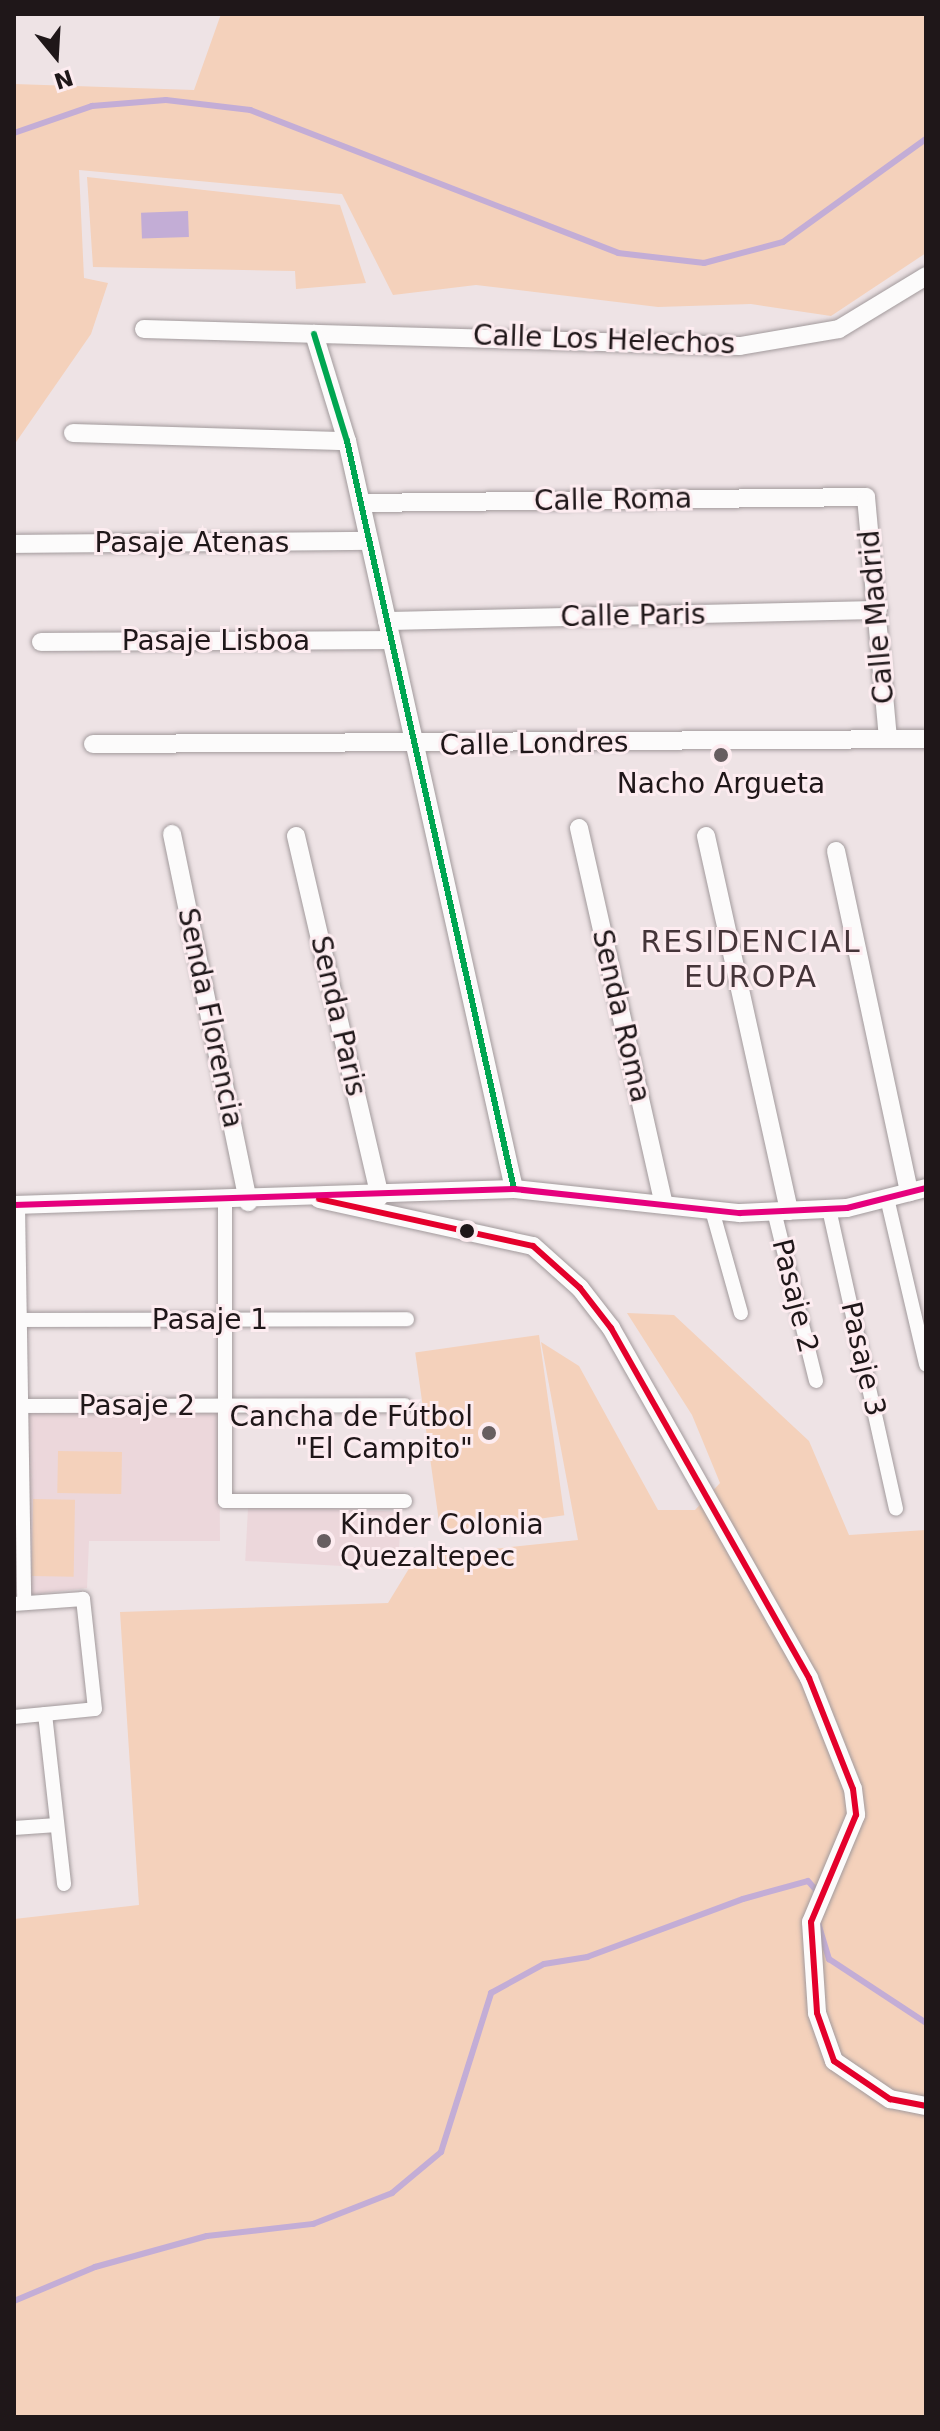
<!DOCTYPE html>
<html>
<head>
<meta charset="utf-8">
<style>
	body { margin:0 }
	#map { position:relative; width:940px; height:2431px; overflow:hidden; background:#eee3e5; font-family:"DejaVu Sans",sans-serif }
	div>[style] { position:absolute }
	.built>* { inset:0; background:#ecd7db; transform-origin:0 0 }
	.green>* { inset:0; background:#f4d1bb; transform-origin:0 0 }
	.water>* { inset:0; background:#c3add6; transform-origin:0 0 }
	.stream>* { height:6px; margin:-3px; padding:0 3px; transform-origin:3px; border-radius:3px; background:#c3add6 }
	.roads { filter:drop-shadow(0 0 2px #a29a9c) drop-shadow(0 0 2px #a29a9c) }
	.pedestrian>* { height:14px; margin:-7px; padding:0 7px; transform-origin:7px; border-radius:7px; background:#fcfbfb }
	.minor>* { height:18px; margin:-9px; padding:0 9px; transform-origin:9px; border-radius:9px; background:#fcfbfb }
	.bus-1>* { height:6px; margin:-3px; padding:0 3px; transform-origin:3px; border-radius:3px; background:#00a651 }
	.bus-2>* { height:6px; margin:-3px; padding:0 3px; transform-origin:3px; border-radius:3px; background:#e4002b }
	.bus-3>* { height:6px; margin:-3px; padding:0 3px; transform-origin:3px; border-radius:3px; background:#e5007d }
	.dots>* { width:22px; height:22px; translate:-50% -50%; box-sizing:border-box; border:4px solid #fdecf0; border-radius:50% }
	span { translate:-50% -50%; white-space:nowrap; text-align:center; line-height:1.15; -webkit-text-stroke:6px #fdecf0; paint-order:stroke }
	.street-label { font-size:28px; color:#1f1719 }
	.poi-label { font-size:28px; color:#1f1719 }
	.right { translate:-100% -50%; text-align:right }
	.left { translate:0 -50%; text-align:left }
	.neighbourhood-label { font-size:30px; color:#453539; letter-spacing:2px }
	.frame { position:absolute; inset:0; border:16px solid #1f1719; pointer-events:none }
	.north { position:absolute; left:16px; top:16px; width:80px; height:80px; -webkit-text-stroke:6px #fdecf0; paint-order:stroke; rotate:162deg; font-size:22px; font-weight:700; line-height:32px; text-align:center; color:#1f1719 }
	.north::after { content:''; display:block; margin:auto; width:28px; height:36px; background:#1f1719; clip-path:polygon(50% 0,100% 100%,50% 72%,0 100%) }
</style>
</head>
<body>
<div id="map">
	<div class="built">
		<div style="clip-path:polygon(27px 1411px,219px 1411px,220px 1541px,89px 1541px,87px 1588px,28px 1595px)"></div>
		<div style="left:401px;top:1512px;width:57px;height:153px;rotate:93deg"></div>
	</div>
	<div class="green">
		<div style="clip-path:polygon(221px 14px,926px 14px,926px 253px,831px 316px,751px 304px,658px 307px,476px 285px,393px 295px,342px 194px,79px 170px,84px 278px,108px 283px,91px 334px,14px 445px,14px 84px,194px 90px)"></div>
		<div style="clip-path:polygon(87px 177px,340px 205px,366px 283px,296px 289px,295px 271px,93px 267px)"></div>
		<div style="clip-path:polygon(627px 1313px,674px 1315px,809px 1441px,849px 1535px,926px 1530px,926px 2417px,14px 2417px,14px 1919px,139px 1905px,120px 1612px,388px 1603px,416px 1557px,578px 1540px,541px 1342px,579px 1366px,658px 1510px,695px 1510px,720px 1483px,692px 1415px)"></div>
		<div style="left:539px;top:1335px;width:182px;height:125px;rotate:82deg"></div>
		<div style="left:58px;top:1451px;width:64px;height:42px;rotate:1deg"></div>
		<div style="left:33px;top:1499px;width:42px;height:77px;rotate:1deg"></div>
	</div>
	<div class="water">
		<div style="left:188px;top:211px;width:26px;height:47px;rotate:88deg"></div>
	</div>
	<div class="stream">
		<div style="left:14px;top:133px;width:83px;rotate:-19.1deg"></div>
		<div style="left:92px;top:106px;width:74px;rotate:-4.6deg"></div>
		<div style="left:166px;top:100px;width:85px;rotate:6.8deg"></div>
		<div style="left:250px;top:110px;width:395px;rotate:21.2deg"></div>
		<div style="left:618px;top:253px;width:87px;rotate:6.6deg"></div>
		<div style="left:704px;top:263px;width:82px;rotate:-14.9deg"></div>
		<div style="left:783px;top:242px;width:176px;rotate:-35.8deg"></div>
		<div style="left:818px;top:1923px;width:38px;rotate:73deg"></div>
		<div style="left:829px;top:1959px;width:116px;rotate:33.4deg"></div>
		<div style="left:14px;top:2301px;width:88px;rotate:-22.8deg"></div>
		<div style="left:95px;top:2267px;width:116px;rotate:-15.5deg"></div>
		<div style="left:207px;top:2236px;width:107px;rotate:-6.5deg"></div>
		<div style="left:313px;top:2224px;width:85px;rotate:-21.4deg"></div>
		<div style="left:392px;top:2193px;width:64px;rotate:-39.9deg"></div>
		<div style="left:441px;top:2152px;width:167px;rotate:-72.5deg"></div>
		<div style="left:491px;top:1993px;width:60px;rotate:-28.7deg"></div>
		<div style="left:544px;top:1964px;width:44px;rotate:-9.2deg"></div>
		<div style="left:587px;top:1957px;width:166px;rotate:-20.4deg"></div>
		<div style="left:743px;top:1899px;width:67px;rotate:-15.5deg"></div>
		<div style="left:808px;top:1881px;width:15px;rotate:48deg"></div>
	</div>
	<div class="roads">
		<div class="pedestrian">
			<div style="left:887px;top:1198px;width:171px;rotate:76.8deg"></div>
			<div style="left:225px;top:1201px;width:300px;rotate:90deg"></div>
			<div style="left:225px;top:1501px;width:180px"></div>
			<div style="left:18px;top:1205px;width:398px;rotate:89.1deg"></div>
			<div style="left:829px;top:1209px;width:307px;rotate:77.4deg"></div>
			<div style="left:712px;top:1210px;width:107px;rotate:74.3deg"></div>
			<div style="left:774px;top:1211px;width:175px;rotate:76.1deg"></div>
			<div style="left:14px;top:1320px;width:393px;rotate:-0.1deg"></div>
			<div style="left:14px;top:1406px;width:391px;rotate:-0.1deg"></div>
			<div style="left:45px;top:1714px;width:171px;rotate:83.6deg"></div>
			<div style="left:14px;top:1717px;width:81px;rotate:-5.6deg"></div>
			<div style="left:95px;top:1709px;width:111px;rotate:-96.2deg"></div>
			<div style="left:83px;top:1599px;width:69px;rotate:175.9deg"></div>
			<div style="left:14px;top:1828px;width:43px;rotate:-4deg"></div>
		</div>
		<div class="minor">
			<div style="left:144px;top:329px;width:596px;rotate:1.63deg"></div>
			<div style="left:740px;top:346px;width:100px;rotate:-9.7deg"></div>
			<div style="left:839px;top:329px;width:102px;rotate:-31.3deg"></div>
			<div style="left:314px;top:334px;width:112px;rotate:72.9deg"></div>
			<div style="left:347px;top:441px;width:766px;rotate:77.41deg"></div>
			<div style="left:73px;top:433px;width:274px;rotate:1.7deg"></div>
			<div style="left:361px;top:503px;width:505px;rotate:-0.68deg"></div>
			<div style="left:866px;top:497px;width:242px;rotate:84.8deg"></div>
			<div style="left:14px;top:544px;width:355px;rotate:-0.5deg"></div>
			<div style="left:387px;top:621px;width:491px;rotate:-1.3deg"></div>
			<div style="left:41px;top:642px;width:350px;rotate:-0.3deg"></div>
			<div style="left:93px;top:744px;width:833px;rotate:-0.34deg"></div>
			<div style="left:579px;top:828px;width:386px;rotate:77.3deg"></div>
			<div style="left:172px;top:834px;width:376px;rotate:78.3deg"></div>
			<div style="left:296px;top:836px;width:370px;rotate:76.9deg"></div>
			<div style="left:706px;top:836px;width:384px;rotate:77.5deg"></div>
			<div style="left:836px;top:851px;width:349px;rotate:77.9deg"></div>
			<div style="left:319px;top:1199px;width:219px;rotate:12.4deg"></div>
			<div style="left:533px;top:1246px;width:63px;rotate:41.8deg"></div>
			<div style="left:580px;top:1288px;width:51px;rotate:52.2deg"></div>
			<div style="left:611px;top:1328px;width:402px;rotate:60.5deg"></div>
			<div style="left:809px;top:1678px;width:119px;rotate:68.4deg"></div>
			<div style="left:853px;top:1789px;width:26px;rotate:83deg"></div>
			<div style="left:856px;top:1815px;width:116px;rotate:112.8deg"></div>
			<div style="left:811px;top:1922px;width:91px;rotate:86.2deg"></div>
			<div style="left:817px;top:2013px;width:51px;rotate:70.5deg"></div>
			<div style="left:834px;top:2061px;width:68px;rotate:34.2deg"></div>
			<div style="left:890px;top:2099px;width:37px;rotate:11deg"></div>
			<div style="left:14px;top:1205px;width:500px;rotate:-1.83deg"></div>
			<div style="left:514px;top:1189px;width:227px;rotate:6.1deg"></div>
			<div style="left:740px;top:1213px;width:107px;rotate:-2.7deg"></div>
			<div style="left:847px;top:1208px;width:81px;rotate:-14.2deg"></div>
		</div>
	</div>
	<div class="bus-1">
		<div style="left:314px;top:334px;width:112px;rotate:72.9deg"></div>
		<div style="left:347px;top:441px;width:766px;rotate:77.41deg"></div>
	</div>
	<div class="bus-2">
		<div style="left:319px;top:1199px;width:219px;rotate:12.4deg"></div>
		<div style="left:533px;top:1246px;width:63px;rotate:41.8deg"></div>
		<div style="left:580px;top:1288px;width:51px;rotate:52.2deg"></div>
		<div style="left:611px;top:1328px;width:402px;rotate:60.5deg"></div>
		<div style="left:809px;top:1678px;width:119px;rotate:68.4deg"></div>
		<div style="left:853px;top:1789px;width:26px;rotate:83deg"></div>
		<div style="left:856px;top:1815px;width:116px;rotate:112.8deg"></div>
		<div style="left:811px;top:1922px;width:91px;rotate:86.2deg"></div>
		<div style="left:817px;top:2013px;width:51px;rotate:70.5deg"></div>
		<div style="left:834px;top:2061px;width:68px;rotate:34.2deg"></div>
		<div style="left:890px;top:2099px;width:37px;rotate:11deg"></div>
	</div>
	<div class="bus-3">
		<div style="left:14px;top:1205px;width:500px;rotate:-1.83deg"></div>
		<div style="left:514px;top:1189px;width:227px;rotate:6.1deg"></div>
		<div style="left:740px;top:1213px;width:107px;rotate:-2.7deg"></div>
		<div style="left:847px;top:1208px;width:81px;rotate:-14.2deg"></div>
	</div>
	<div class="dots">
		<div style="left:721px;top:755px;background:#675e60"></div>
		<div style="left:467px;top:1231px;background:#1f1719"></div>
		<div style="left:489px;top:1433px;background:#675e60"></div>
		<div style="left:324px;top:1541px;background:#675e60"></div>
	</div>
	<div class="street-label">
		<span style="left:604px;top:340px;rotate:2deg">Calle Los Helechos</span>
		<span style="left:613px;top:500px;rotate:-1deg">Calle Roma</span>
		<span style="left:192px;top:543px">Pasaje Atenas</span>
		<span style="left:633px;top:616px;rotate:-1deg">Calle Paris</span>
		<span style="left:877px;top:617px;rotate:-95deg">Calle Madrid</span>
		<span style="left:216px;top:641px">Pasaje Lisboa</span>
		<span style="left:534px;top:744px;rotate:-1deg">Calle Londres</span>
		<span style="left:338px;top:1016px;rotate:77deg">Senda Paris</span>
		<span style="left:621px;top:1016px;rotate:77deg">Senda Roma</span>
		<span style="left:210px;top:1018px;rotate:78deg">Senda Florencia</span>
		<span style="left:795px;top:1296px;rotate:76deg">Pasaje 2</span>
		<span style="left:210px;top:1320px">Pasaje 1</span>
		<span style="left:863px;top:1359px;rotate:77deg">Pasaje 3</span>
		<span style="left:137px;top:1406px">Pasaje 2</span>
	</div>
	<div class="poi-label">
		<span style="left:721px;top:784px">Nacho Argueta</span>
		<span class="right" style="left:473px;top:1433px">Cancha de Fútbol<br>"El Campito"</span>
		<span class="left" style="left:340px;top:1541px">Kinder Colonia<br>Quezaltepec</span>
	</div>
	<div class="neighbourhood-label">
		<span style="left:751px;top:959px">RESIDENCIAL<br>EUROPA</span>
	</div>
	<div class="frame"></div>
	<div class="north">N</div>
</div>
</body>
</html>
